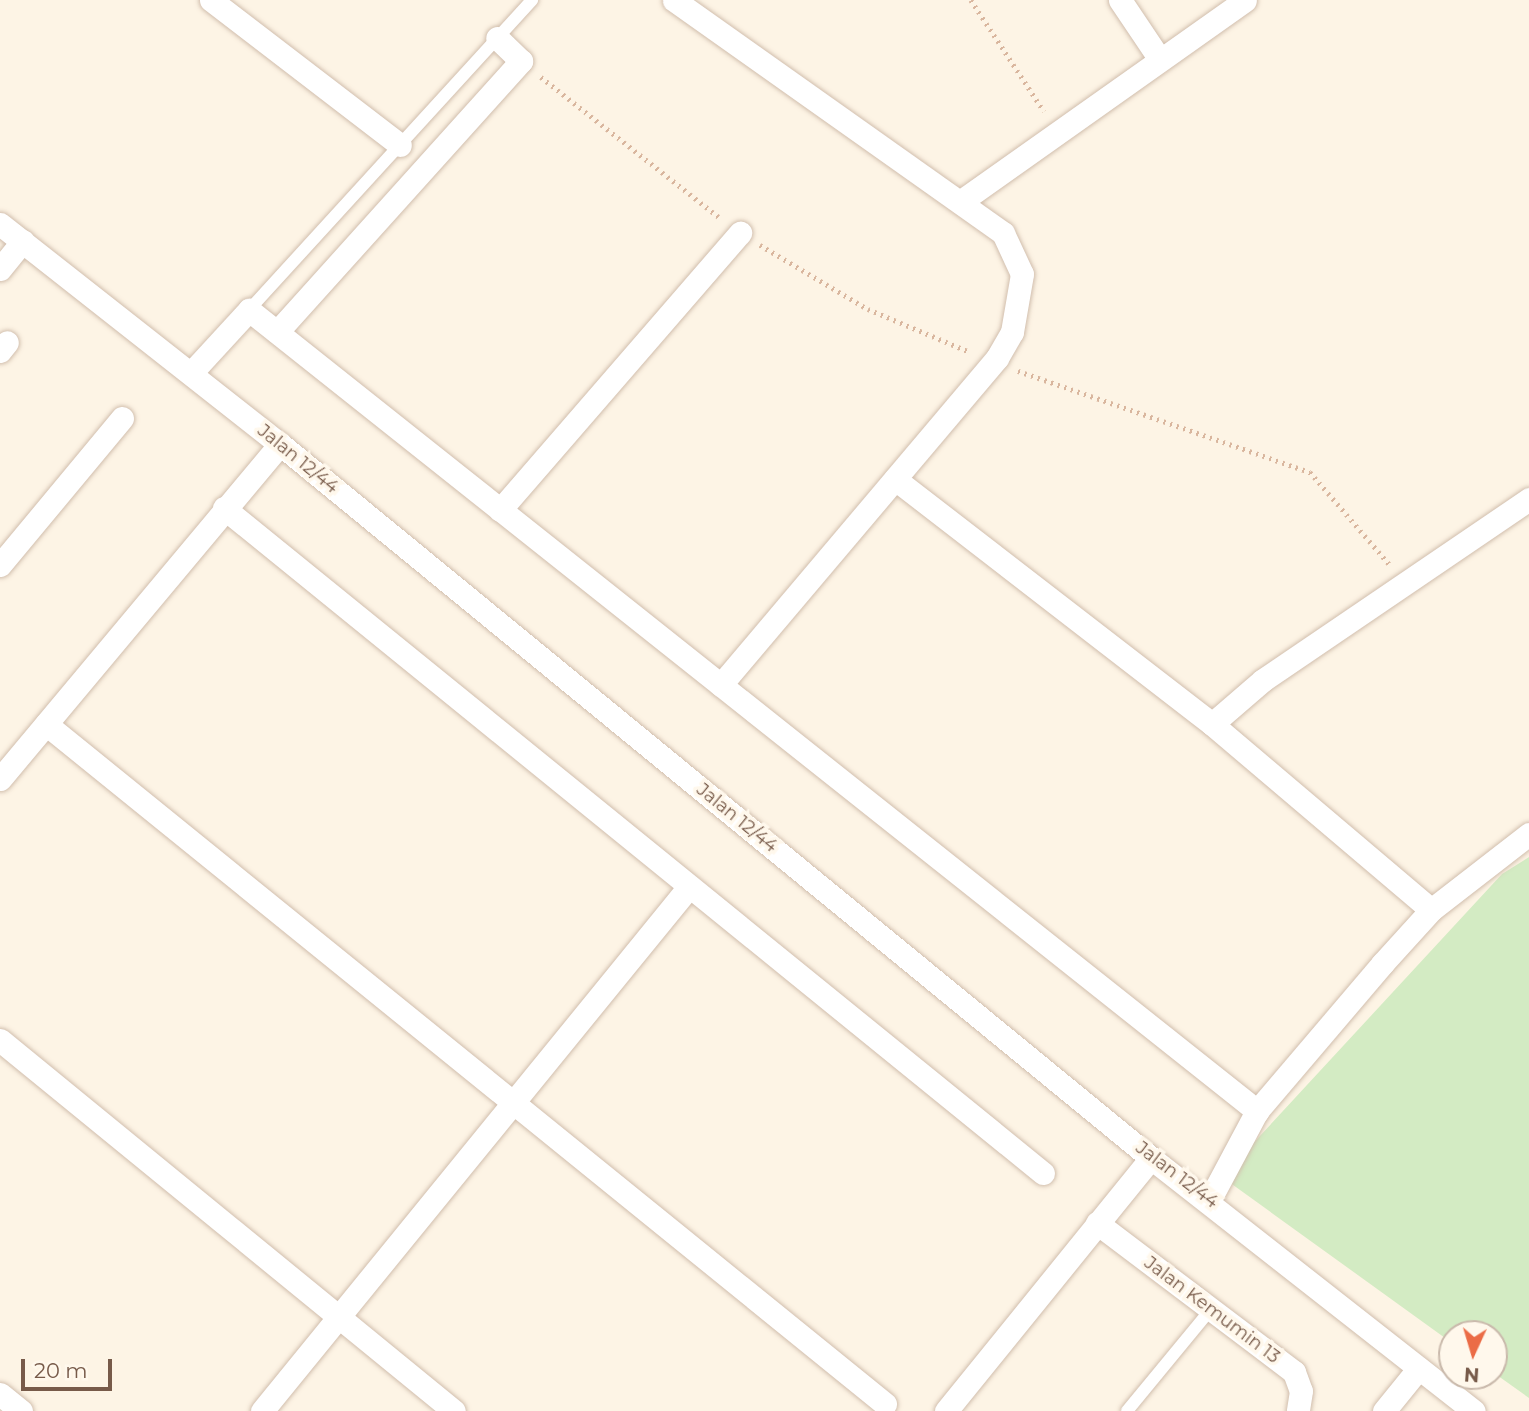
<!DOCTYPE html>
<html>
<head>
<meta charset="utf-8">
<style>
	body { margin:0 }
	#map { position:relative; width:1529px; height:1411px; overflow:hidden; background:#fdf4e5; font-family:Montserrat,sans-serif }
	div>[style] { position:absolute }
	.green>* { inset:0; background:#d3ebc3 }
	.path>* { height:4.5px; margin-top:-2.25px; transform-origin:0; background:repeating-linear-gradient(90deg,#d9b69e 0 2px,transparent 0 7px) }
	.roads { filter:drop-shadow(0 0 2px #d1bead) drop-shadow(0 0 2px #d1bead) }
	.service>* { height:12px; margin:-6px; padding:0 6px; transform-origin:6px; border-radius:6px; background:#fff }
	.minor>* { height:23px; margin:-11.5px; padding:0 11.5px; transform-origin:11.5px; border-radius:11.5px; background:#fff }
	span { translate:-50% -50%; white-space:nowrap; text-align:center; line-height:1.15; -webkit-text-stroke:7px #fff8ec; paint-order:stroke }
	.street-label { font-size:18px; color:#775a49 }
	.north { position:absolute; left:1438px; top:1320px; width:70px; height:70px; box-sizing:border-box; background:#fff8ec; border:2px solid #c9b9ab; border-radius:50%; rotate:184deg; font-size:19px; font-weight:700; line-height:28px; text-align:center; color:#775a49 }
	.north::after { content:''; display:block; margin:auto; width:24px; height:32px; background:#eb6c46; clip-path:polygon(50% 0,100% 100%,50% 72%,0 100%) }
	.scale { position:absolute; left:21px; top:1359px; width:91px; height:32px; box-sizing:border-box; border:4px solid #775a49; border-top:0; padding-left:9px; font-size:21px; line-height:24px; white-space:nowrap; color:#775a49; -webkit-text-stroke:5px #fff8ec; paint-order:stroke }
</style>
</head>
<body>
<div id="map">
	<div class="green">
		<div style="clip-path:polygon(1529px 857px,1529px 1398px,1494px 1373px,1494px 1334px,1452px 1334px,1452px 1343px,1222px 1177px,1502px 874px)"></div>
	</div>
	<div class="path">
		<div style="left:971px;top:0;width:133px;rotate:56.7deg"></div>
		<div style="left:541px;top:77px;width:226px;rotate:38.2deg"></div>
		<div style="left:760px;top:245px;width:126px;rotate:30.7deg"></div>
		<div style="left:868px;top:309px;width:111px;rotate:22.9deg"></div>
		<div style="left:1018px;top:371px;width:309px;rotate:19.1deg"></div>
		<div style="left:1310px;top:472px;width:123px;rotate:49.3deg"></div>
	</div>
	<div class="roads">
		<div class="service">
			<div style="left:249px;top:310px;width:420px;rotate:-47.6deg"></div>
			<div style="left:1127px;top:1411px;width:132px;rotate:-50.5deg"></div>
		</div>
		<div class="minor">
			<div style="left:211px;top:0;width:238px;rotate:37.5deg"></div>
			<div style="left:674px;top:0;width:403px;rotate:35.3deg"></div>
			<div style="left:1003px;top:233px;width:45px;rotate:65.1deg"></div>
			<div style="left:1022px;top:274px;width:59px;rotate:99.8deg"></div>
			<div style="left:1012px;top:332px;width:30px;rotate:120deg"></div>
			<div style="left:997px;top:358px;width:428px;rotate:130.2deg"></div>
			<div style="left:1120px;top:0;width:70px;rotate:56.1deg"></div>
			<div style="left:960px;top:202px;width:349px;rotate:-35.3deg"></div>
			<div style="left:0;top:224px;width:356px;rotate:38.2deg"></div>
			<div style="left:280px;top:444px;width:1126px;rotate:39.34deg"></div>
			<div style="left:1151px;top:1158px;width:410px;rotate:38.1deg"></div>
			<div style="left:0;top:269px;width:36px;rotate:-51deg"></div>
			<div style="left:277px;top:332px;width:365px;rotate:-48deg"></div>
			<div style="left:521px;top:61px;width:33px;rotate:-136deg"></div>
			<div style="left:0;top:351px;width:11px;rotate:-52deg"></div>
			<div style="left:191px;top:373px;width:86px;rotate:-47.4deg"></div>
			<div style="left:249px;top:310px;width:1288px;rotate:38.47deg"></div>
			<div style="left:895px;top:479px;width:401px;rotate:37.7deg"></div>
			<div style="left:1212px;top:724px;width:287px;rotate:40.3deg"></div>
			<div style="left:224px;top:508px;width:1055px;rotate:39.08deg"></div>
			<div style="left:500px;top:510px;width:367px;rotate:-49.1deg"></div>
			<div style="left:0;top:565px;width:191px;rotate:-50.3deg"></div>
			<div style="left:46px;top:724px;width:1080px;rotate:39.02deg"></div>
			<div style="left:1212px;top:724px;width:67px;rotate:-40.8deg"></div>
			<div style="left:1263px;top:680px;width:322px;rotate:-34.2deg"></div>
			<div style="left:0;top:779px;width:437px;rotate:-50.1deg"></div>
			<div style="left:0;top:1040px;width:586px;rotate:39.26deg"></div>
			<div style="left:1210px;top:1199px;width:100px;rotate:-61.9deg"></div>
			<div style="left:1257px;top:1111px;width:193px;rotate:-49.6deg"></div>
			<div style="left:1382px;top:964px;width:73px;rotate:-47.8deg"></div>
			<div style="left:1431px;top:910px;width:124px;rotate:-37.8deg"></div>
			<div style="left:1097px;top:1223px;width:247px;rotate:37.1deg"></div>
			<div style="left:1294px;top:1372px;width:20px;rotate:70deg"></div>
			<div style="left:1301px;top:1391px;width:20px;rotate:99deg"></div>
			<div style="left:0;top:1394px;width:27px;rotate:39deg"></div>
			<div style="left:262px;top:1411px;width:675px;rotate:-50.84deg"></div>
			<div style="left:946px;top:1411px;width:326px;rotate:-51deg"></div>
			<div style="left:1384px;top:1411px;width:55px;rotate:-50.9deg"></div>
		</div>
	</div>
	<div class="street-label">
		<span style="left:298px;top:459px;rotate:39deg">Jalan 12/44</span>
		<span style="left:737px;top:818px;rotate:39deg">Jalan 12/44</span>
		<span style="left:1177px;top:1175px;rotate:37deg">Jalan 12/44</span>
		<span style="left:1212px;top:1310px;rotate:37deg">Jalan Kemumin 13</span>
	</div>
	<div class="north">N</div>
	<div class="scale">20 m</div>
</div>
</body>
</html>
